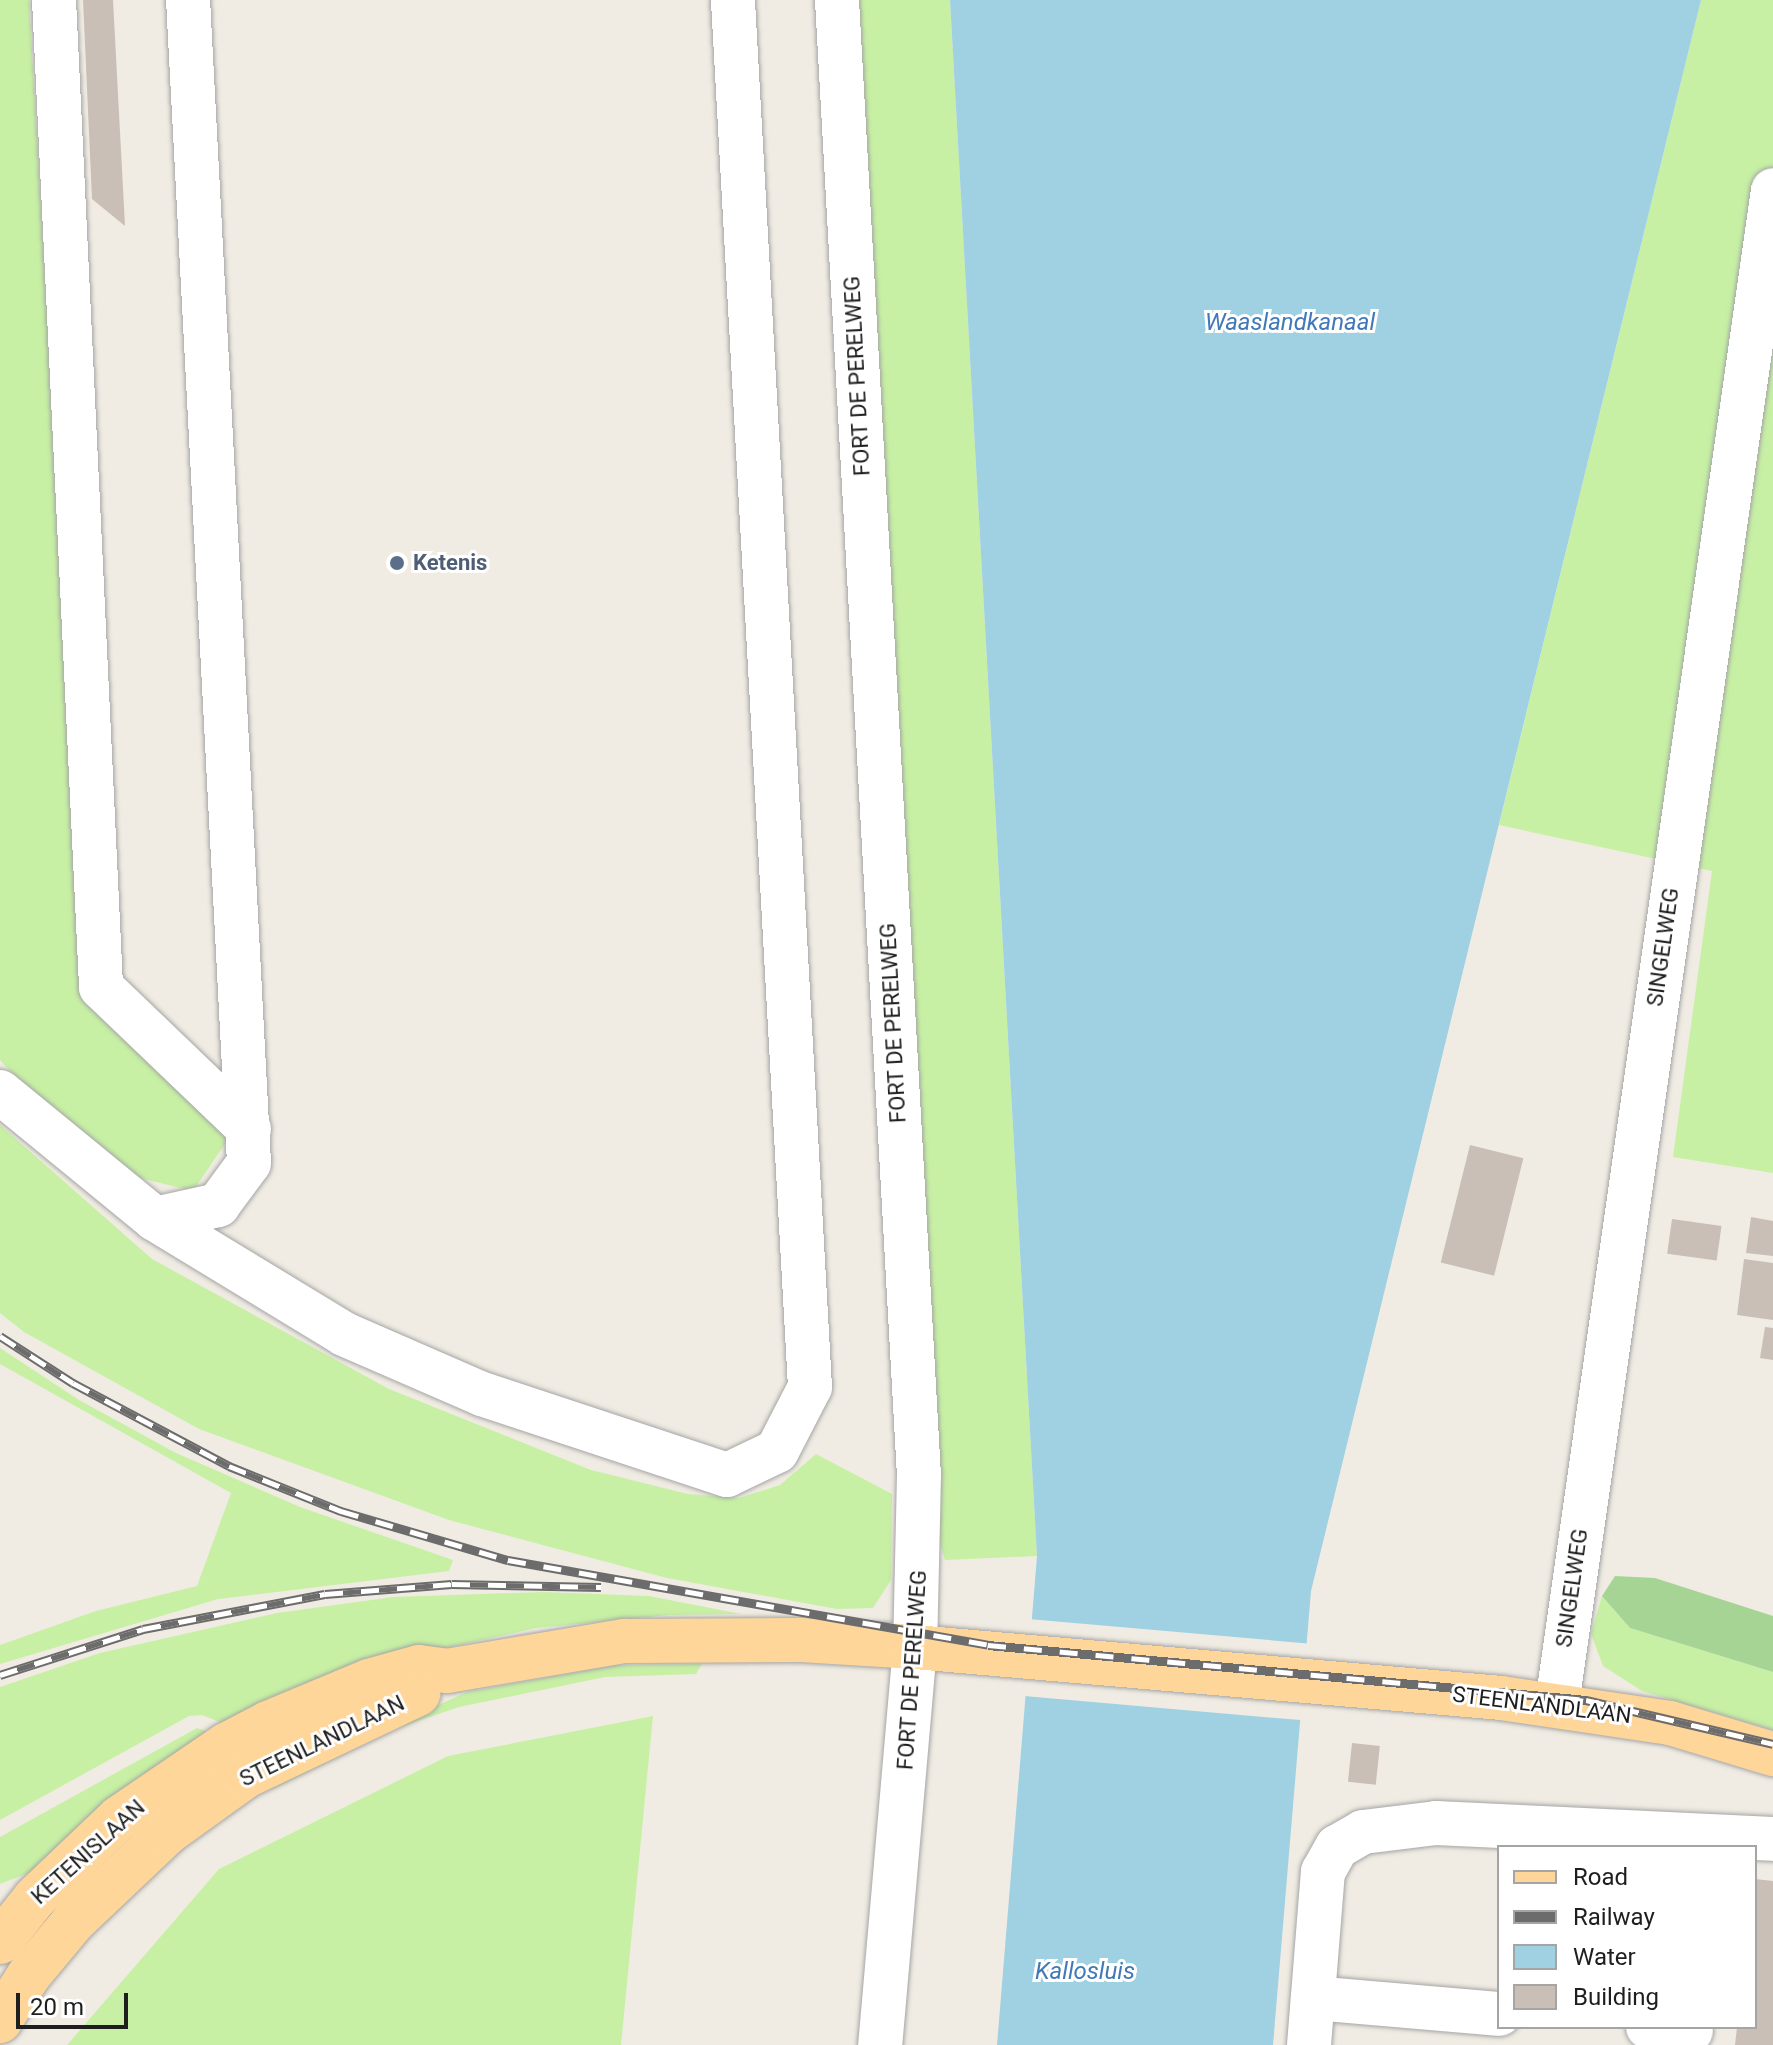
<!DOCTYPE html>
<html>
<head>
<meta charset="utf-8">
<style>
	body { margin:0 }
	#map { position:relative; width:1773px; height:2045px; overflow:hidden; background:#f0ece3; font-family:Roboto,sans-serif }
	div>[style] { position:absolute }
	.grass>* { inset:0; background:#c7f0a4 }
	.forest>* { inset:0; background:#a5d494 }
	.water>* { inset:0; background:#9fd1e2 }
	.pier>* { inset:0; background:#f0ece3; transform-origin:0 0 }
	.building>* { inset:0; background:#c9bfb6; transform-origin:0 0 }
	.roads { filter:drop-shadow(0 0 2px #a5a5a5) drop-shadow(0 0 2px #a5a5a5) }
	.minor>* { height:44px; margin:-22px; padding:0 22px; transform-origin:22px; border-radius:22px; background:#fff }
	.major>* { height:44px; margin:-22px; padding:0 22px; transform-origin:22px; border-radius:22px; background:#ffd69a }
	.rail>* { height:9px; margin-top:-4.5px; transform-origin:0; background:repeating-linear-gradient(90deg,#fff 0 18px,#6c6c6c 0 36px); box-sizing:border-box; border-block:2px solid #6c6c6c }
	.dots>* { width:22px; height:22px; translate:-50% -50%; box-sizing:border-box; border:4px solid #fff; border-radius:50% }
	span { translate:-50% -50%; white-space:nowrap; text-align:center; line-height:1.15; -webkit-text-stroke:6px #fff; paint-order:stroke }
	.street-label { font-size:22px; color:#1e1e1e }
	.service-label { font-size:22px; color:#4e5e75; font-weight:700 }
	.left { translate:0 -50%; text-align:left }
	.water-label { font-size:24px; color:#4179b8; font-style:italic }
	.legend { position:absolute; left:1497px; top:1845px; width:260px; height:184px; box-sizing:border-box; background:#fff; border:2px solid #a5a5a5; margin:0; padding:10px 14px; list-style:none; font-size:24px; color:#1e1e1e }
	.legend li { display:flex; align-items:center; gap:16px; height:40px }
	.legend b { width:40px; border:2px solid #a5a5a5 }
	.scale { position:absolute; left:16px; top:1993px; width:112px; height:36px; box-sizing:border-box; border:4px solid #1e1e1e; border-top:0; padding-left:10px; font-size:24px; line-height:28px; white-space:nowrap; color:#1e1e1e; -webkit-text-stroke:6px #fff; paint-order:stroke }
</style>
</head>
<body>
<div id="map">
	<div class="grass">
		<div style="clip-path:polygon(0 0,29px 0,87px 1005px,233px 1132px,193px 1191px,128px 1175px,34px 1098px,0 1060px)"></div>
		<div style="clip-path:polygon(837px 0,950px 0,1037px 1556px,945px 1560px,919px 1475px)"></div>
		<div style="clip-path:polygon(1701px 0,1773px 0,1773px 1173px,1673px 1157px,1712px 871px,1499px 825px)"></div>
		<div style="clip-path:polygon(0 1125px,152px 1259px,389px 1389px,591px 1470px,688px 1494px,739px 1498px,780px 1485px,816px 1454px,892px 1494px,891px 1580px,873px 1608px,837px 1609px,667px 1578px,449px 1520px,199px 1429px,24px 1332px,0 1313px)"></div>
		<div style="clip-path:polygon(0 1348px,79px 1400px,176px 1453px,300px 1507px,453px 1560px,449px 1571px,218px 1599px,0 1664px,0 1645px,96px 1611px,197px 1586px,231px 1493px,0 1364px)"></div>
		<div style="clip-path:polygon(543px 1592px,649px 1596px,741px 1614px,669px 1615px,536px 1628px,401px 1658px,225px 1724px,202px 1715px,189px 1716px,0 1820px,0 1687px,100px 1653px,277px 1613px,393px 1597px)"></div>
		<div style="clip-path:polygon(1602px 1596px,1630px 1628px,1773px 1672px,1773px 1730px,1642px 1691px,1603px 1666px,1591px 1634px)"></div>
		<div style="clip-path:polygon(702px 1664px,696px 1674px,605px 1677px,459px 1707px,392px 1730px,271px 1790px,266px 1783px,467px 1692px,617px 1665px)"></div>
		<div style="clip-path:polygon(653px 1716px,621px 2045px,67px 2045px,219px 1869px,448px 1756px)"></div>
		<div style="clip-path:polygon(197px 1728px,209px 1732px,31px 1872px,0 1884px,0 1837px)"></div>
	</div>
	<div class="forest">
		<div style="clip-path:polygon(1615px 1576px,1655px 1578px,1773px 1616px,1773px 1672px,1630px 1628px,1602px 1596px)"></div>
	</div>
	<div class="water">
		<div style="clip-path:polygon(950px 0,1701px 0,1311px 1591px,1273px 2045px,997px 2045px,1037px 1556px)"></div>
	</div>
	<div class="pier">
		<div style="left:1028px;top:1619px;width:283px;height:77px;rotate:5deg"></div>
	</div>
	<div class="building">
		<div style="clip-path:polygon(83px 0,113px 0,125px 226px,92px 199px)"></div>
		<div style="left:1470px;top:1145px;width:55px;height:121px;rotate:14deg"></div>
		<div style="clip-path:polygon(1751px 1217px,1773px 1221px,1773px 1256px,1746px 1253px)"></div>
		<div style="left:1672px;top:1219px;width:50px;height:35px;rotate:8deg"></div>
		<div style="clip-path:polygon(1744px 1259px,1773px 1263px,1773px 1320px,1737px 1315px)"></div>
		<div style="clip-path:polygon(1765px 1327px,1773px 1328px,1773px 1360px,1760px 1358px)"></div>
		<div style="left:1352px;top:1743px;width:28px;height:39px;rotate:6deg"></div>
		<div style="clip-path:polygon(1755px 1879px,1773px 1881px,1773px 2045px,1735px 2045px,1737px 2027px,1755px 2027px)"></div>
	</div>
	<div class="roads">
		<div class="minor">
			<div style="left:54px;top:0;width:988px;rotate:87.27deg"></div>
			<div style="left:101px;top:987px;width:205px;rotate:43.8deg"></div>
			<div style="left:837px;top:0;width:1477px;rotate:86.82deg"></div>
			<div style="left:919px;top:1475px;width:172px;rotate:91.3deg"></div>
			<div style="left:915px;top:1647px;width:400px;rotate:95deg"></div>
			<div style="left:0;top:1092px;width:200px;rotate:39.3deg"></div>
			<div style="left:155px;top:1219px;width:221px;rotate:31.3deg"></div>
			<div style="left:344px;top:1334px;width:150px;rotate:23.5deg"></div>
			<div style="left:482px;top:1394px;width:258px;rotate:18.3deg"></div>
			<div style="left:727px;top:1475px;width:55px;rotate:-25.6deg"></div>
			<div style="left:777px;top:1451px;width:72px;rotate:-62.7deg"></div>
			<div style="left:810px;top:1387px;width:1389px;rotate:-93.18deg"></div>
			<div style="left:155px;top:1219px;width:65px;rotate:-12.5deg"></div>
			<div style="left:218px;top:1205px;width:52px;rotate:-53.6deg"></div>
			<div style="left:249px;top:1163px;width:1165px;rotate:-93deg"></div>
			<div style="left:1557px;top:1704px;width:1529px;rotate:-81.88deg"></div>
			<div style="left:1313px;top:1998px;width:187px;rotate:4.9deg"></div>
			<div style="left:1648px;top:2027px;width:43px;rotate:5.3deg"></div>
			<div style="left:1309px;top:2045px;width:174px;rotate:-85.4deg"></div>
			<div style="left:1323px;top:1872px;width:29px;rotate:-61deg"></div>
			<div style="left:1337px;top:1847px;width:30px;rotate:-30deg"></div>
			<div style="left:1363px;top:1832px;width:74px;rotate:-7deg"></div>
			<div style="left:1436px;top:1823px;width:337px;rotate:2.7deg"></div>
		</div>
		<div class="major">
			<div style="left:0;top:1942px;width:56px;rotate:-51.5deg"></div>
			<div style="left:35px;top:1898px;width:116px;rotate:-43.6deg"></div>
			<div style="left:119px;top:1818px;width:130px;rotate:-34.3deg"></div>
			<div style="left:226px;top:1745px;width:47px;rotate:-27.6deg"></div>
			<div style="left:268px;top:1723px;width:109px;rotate:-22.6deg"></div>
			<div style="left:369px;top:1681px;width:52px;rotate:-15.6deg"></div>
			<div style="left:419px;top:1667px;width:28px;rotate:8deg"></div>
			<div style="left:447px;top:1671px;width:181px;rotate:-9.6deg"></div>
			<div style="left:625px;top:1641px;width:176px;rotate:-0.3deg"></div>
			<div style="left:801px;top:1640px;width:114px;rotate:3.5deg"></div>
			<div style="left:915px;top:1647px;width:588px;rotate:4.97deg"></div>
			<div style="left:1501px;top:1698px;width:171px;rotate:8.4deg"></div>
			<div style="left:1670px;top:1723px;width:108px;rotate:16.8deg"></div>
			<div style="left:0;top:2021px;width:54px;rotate:-57.8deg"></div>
			<div style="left:29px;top:1975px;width:70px;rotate:-50.2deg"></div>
			<div style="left:74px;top:1921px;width:129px;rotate:-43.4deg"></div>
			<div style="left:168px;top:1832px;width:96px;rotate:-35.7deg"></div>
			<div style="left:246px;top:1776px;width:191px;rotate:-25.5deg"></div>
		</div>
	</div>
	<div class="rail">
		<div style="left:0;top:1336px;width:87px;rotate:32.8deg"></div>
		<div style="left:73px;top:1383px;width:177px;rotate:28deg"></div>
		<div style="left:229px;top:1466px;width:121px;rotate:21.9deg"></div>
		<div style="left:341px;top:1511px;width:174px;rotate:16.4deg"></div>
		<div style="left:508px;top:1560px;width:487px;rotate:10deg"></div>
		<div style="left:988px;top:1645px;width:601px;rotate:5.25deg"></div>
		<div style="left:1586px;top:1700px;width:192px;rotate:13.2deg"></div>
		<div style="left:0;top:1675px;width:150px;rotate:-17.8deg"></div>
		<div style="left:143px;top:1629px;width:185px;rotate:-10.9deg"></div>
		<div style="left:325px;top:1594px;width:127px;rotate:-4.5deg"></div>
		<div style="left:452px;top:1584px;width:149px;rotate:1.2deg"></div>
	</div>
	<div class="dots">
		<div style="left:397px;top:563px;background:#5c6f8a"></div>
	</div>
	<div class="street-label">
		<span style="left:857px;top:376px;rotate:-93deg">FORT DE PERELWEG</span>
		<span style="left:1663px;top:947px;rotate:-82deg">SINGELWEG</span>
		<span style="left:893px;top:1023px;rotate:-93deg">FORT DE PERELWEG</span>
		<span style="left:1572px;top:1588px;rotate:-82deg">SINGELWEG</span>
		<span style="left:912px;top:1670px;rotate:-86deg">FORT DE PERELWEG</span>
		<span style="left:1542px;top:1705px;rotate:7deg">STEENLANDLAAN</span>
		<span style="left:322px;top:1741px;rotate:-26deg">STEENLANDLAAN</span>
		<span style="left:88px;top:1852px;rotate:-42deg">KETENISLAAN</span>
	</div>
	<div class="service-label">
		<span class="left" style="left:413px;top:563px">Ketenis</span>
	</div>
	<div class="water-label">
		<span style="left:1290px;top:323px">Waaslandkanaal</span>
		<span style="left:1085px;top:1972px">Kallosluis</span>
	</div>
	<ul class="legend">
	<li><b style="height:10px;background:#ffd69a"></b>Road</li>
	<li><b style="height:10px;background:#6c6c6c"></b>Railway</li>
	<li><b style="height:22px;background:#9fd1e2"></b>Water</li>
	<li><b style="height:22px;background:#c9bfb6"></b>Building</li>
	</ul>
	<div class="scale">20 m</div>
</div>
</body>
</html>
